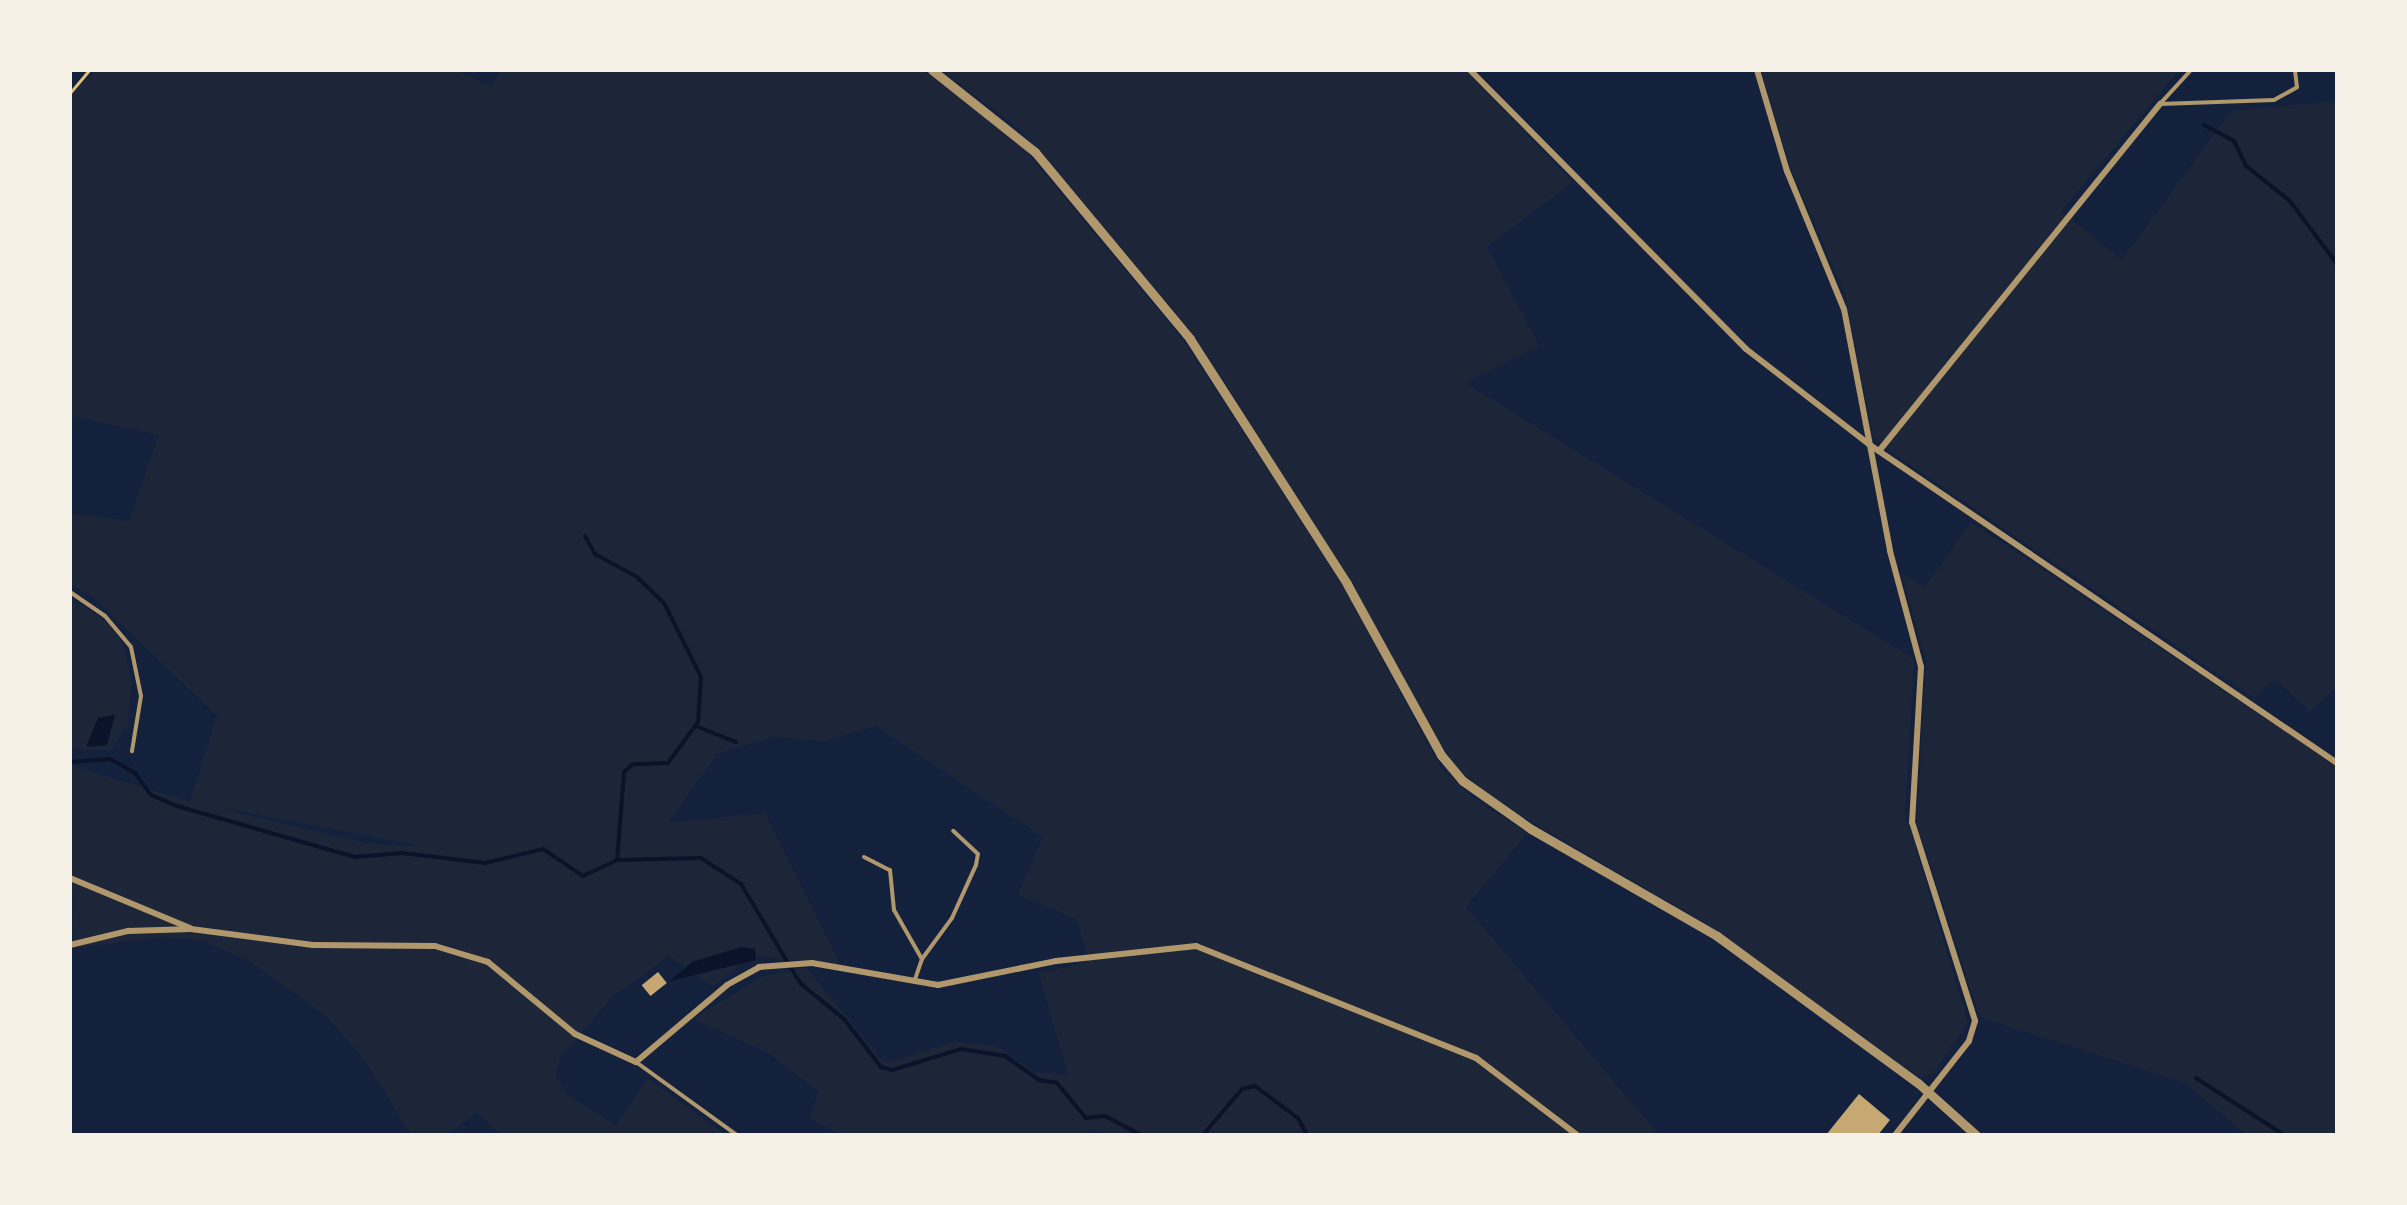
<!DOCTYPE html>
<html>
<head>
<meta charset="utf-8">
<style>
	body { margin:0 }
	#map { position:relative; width:2407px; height:1205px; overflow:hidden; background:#14213d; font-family:"Alegreya Sans",sans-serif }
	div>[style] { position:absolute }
	.green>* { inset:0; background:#1d2539 }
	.water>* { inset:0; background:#0b132b }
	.stream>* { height:4px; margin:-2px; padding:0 2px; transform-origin:2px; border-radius:2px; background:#0b132b }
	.building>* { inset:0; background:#c6a872; transform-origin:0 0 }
	.path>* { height:2.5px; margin:-1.25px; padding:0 1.25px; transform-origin:1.25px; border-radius:1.25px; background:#e5c07b }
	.service>* { height:4px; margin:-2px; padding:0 2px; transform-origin:2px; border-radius:2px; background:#b1986c }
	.minor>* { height:6px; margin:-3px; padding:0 3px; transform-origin:3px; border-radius:3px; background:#b1986c }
	.tertiary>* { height:9px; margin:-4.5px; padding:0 4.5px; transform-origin:4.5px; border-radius:4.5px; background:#b1986c }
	span { translate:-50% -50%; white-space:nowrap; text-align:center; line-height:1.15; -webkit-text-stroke:8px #f6f1e7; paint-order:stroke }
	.frame { position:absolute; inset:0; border:72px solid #f6f1e7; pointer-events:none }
</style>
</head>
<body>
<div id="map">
	<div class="green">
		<div style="clip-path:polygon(evenodd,96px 70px,455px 70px,491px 86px,501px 70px,922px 70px,1014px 137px,1184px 341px,1343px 586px,1441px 768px,1473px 798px,1527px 833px,1466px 907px,1659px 1135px,1103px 1135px,1089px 1129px,1086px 1135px,844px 1135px,809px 1118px,819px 1092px,767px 1052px,693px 1019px,761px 977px,806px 967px,881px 1059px,890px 1062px,952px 1042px,996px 1046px,1036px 1073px,1068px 1074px,1039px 974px,1089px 961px,1077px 919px,1018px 895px,1043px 837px,876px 726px,824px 741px,771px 737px,717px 754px,668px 823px,765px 813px,840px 965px,751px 956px,713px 987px,669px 956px,612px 997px,560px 1058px,555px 1075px,567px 1095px,616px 1125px,648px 1078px,725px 1135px,500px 1135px,478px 1112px,448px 1135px,411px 1135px,365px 1060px,326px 1016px,248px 960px,203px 941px,162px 937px,73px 949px,70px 765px,190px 802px,217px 716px,93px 597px,70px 584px,70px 513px,129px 521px,159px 435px,70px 416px,70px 96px,96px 70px,222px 809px,223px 808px,428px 847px,366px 843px,222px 809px)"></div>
		<div style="clip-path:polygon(941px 70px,1465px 70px,1573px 182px,1487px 247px,1539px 346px,1465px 383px,1914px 659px,1905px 813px,1968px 1023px,1932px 1074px,1919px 1077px,1707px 924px,1498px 802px,1463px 774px,1439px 744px,1352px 582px,1194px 335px,1021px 130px)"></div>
		<div style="clip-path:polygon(1761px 70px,2179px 70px,2061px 211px,2122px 260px,2231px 111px,2337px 101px,2337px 686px,2310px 712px,2275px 679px,2254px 698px,1884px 447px,1873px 435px,1845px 293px,1791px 170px)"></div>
		<div style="clip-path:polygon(1971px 522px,2337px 766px,2337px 1135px,2247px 1135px,2185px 1083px,1980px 1017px,1917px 824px,1926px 660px,1901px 572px,1924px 588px)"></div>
		<div style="clip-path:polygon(70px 598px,110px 623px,123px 644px,132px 682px,128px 724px,111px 750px,70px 749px)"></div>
	</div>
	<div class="water">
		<div style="clip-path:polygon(115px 715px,107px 745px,86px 747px,98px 718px)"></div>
		<div style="clip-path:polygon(741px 947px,755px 949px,756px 960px,670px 981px,692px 962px)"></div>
	</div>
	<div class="stream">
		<div style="left:2204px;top:125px;width:34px;rotate:28deg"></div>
		<div style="left:2234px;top:141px;width:28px;rotate:64deg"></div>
		<div style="left:2246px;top:166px;width:56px;rotate:38.5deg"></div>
		<div style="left:2290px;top:201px;width:79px;rotate:53.3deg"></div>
		<div style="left:585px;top:536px;width:21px;rotate:61deg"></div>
		<div style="left:595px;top:554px;width:48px;rotate:28.7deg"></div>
		<div style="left:637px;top:577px;width:37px;rotate:44deg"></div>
		<div style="left:664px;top:603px;width:83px;rotate:63.4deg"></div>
		<div style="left:701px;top:677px;width:45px;rotate:93.8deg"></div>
		<div style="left:698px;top:722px;width:51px;rotate:126.2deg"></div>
		<div style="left:668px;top:763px;width:35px;rotate:178deg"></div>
		<div style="left:633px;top:764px;width:12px;rotate:138deg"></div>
		<div style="left:624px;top:772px;width:88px;rotate:94.5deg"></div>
		<div style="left:698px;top:727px;width:41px;rotate:21.5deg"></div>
		<div style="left:70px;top:762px;width:40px;rotate:-4.3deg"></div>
		<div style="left:110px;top:759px;width:29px;rotate:29deg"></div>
		<div style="left:135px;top:773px;width:27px;rotate:54deg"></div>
		<div style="left:151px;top:795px;width:28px;rotate:23deg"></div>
		<div style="left:177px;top:806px;width:185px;rotate:16deg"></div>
		<div style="left:355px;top:857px;width:47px;rotate:-4.9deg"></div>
		<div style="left:402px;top:853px;width:84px;rotate:6.9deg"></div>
		<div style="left:485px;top:863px;width:60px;rotate:-13.6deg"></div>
		<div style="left:543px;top:849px;width:48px;rotate:34deg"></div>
		<div style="left:583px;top:876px;width:38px;rotate:-25deg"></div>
		<div style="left:617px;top:860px;width:84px;rotate:-1.4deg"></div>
		<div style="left:701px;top:858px;width:48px;rotate:33deg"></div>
		<div style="left:741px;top:884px;width:115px;rotate:59.2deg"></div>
		<div style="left:800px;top:983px;width:57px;rotate:39.3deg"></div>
		<div style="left:844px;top:1019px;width:61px;rotate:52.4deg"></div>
		<div style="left:881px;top:1067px;width:11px;rotate:15deg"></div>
		<div style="left:892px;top:1070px;width:72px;rotate:-16.9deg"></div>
		<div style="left:961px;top:1049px;width:45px;rotate:9deg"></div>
		<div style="left:1005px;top:1056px;width:42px;rotate:35.2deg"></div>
		<div style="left:1039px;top:1080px;width:18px;rotate:9deg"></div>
		<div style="left:1057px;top:1083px;width:45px;rotate:50.4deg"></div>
		<div style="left:1086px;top:1118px;width:19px;rotate:-6deg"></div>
		<div style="left:1105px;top:1116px;width:41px;rotate:27.8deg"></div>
		<div style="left:2196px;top:1078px;width:105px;rotate:32.9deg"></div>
		<div style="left:1203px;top:1135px;width:60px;rotate:-49.7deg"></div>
		<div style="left:1242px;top:1089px;width:13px;rotate:-13deg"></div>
		<div style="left:1255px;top:1086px;width:54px;rotate:36.7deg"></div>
		<div style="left:1298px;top:1118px;width:19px;rotate:62deg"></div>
	</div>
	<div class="building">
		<div style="left:658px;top:972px;width:14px;height:21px;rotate:51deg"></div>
		<div style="clip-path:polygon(1859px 1094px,1890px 1120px,1878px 1135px,1826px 1135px)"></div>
	</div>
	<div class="path">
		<div style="left:70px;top:93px;width:30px;rotate:-50deg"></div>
	</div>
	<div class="service">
		<div style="left:2191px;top:70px;width:46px;rotate:132.4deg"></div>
		<div style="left:2160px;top:104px;width:114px;rotate:-2deg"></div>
		<div style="left:2274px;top:100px;width:26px;rotate:-29deg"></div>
		<div style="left:2297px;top:87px;width:17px;rotate:-97deg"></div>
		<div style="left:70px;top:592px;width:42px;rotate:34.4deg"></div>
		<div style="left:105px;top:616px;width:40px;rotate:50deg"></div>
		<div style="left:131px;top:647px;width:50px;rotate:78.5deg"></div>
		<div style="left:141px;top:696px;width:56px;rotate:99.3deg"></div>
		<div style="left:864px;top:857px;width:29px;rotate:27deg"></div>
		<div style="left:890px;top:870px;width:40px;rotate:84.3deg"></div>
		<div style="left:894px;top:910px;width:56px;rotate:60.3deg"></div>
		<div style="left:922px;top:959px;width:24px;rotate:109deg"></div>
		<div style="left:922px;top:959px;width:51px;rotate:-53.8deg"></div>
		<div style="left:952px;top:918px;width:58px;rotate:-65.6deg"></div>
		<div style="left:976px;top:865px;width:11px;rotate:-80deg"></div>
		<div style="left:978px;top:854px;width:34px;rotate:-137deg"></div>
		<div style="left:636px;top:1062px;width:125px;rotate:35.9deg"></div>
	</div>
	<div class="minor">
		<div style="left:1470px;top:70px;width:392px;rotate:45.3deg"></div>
		<div style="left:1746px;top:349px;width:157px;rotate:37.7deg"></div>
		<div style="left:1870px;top:445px;width:565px;rotate:34.25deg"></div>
		<div style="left:1757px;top:70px;width:105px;rotate:73.5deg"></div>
		<div style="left:1787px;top:171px;width:149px;rotate:67.6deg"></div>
		<div style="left:1844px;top:309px;width:246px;rotate:79.2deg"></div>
		<div style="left:1890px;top:551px;width:120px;rotate:75deg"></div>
		<div style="left:1921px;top:667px;width:155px;rotate:93.3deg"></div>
		<div style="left:1912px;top:822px;width:209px;rotate:72.4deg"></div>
		<div style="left:1975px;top:1021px;width:21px;rotate:107deg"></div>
		<div style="left:1969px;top:1041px;width:120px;rotate:128.2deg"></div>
		<div style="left:1879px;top:451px;width:447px;rotate:-51deg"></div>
		<div style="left:70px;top:878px;width:130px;rotate:22.6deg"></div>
		<div style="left:70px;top:945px;width:60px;rotate:-13.6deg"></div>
		<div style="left:128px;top:931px;width:63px;rotate:-1.8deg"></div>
		<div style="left:191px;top:929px;width:123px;rotate:7.5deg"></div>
		<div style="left:313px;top:945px;width:122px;rotate:0.5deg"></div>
		<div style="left:435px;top:946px;width:55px;rotate:16.8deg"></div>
		<div style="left:488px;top:962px;width:113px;rotate:39.6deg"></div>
		<div style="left:575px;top:1034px;width:67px;rotate:24.7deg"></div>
		<div style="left:636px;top:1062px;width:119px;rotate:-40.2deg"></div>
		<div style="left:727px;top:985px;width:37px;rotate:-29deg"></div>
		<div style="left:759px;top:967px;width:53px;rotate:-4.3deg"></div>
		<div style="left:812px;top:963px;width:128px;rotate:9.9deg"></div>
		<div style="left:938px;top:985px;width:120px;rotate:-11.5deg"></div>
		<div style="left:1056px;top:961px;width:141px;rotate:-6.1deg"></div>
		<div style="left:1196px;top:946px;width:302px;rotate:21.8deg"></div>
		<div style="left:1476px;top:1058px;width:127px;rotate:37.3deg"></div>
	</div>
	<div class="tertiary">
		<div style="left:932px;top:70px;width:132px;rotate:38.5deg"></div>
		<div style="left:1035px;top:152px;width:243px;rotate:50.3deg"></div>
		<div style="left:1190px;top:339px;width:291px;rotate:57.3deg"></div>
		<div style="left:1347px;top:584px;width:195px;rotate:61.2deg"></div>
		<div style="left:1441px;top:755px;width:34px;rotate:50deg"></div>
		<div style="left:1463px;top:781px;width:83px;rotate:35.2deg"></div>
		<div style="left:1531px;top:829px;width:215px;rotate:29.9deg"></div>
		<div style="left:1717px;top:936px;width:249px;rotate:36.2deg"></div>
		<div style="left:1918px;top:1083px;width:78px;rotate:41.9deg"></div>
	</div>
	<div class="frame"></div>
</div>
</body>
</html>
